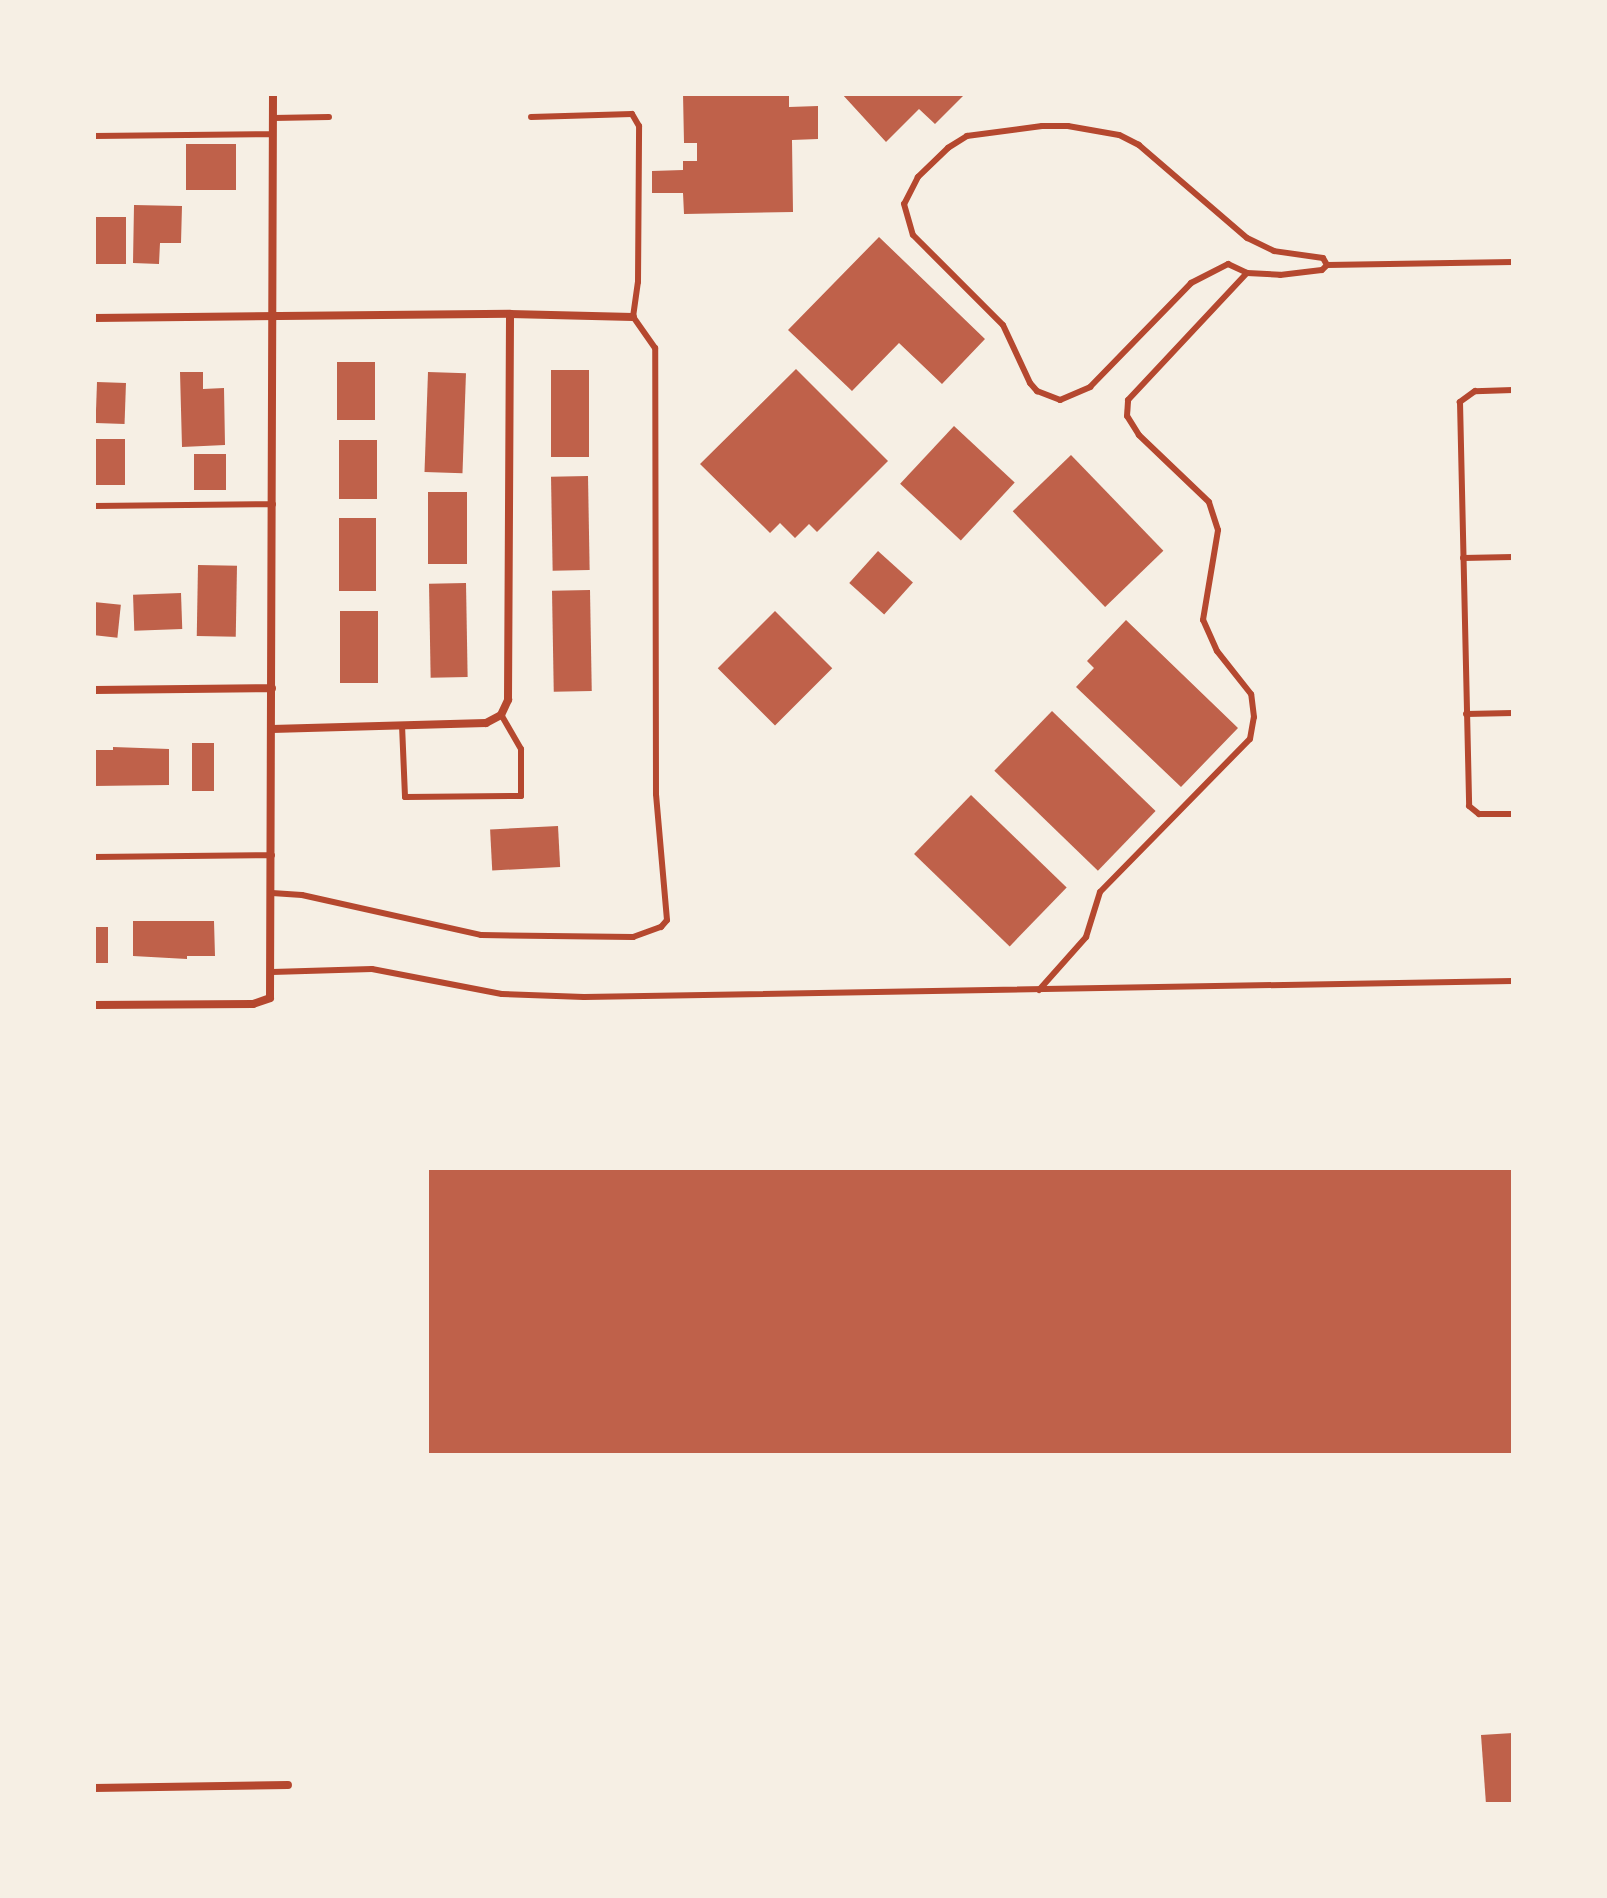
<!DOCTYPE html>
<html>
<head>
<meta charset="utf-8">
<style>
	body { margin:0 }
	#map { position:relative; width:1607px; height:1898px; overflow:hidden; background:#f6efe4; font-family:Karla,sans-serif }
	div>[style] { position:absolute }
	.building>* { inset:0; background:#bf614a; transform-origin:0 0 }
	.service>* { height:6px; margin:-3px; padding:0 3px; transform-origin:3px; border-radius:3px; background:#b5482f }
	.minor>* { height:8px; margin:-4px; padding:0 4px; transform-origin:4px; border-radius:4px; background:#b5482f }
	span { translate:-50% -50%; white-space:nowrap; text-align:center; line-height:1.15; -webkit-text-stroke:8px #f6efe4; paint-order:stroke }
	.frame { position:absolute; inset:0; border:96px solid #f6efe4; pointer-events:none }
</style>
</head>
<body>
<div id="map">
	<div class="building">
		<div style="clip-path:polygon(683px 94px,789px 94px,789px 107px,818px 106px,818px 139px,792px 140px,793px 212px,684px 214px,683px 193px,652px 193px,652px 171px,683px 170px,683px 161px,697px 161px,697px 143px,684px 143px)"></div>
		<div style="clip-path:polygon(842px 94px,965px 94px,935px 124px,919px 109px,886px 142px)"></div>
		<div style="left:236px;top:144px;width:46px;height:50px;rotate:90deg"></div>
		<div style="clip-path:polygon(134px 205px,182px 206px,181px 243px,160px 243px,159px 264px,133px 263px)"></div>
		<div style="left:94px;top:217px;width:32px;height:47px"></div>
		<div style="clip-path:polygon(879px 237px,985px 339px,942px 384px,899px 343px,852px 391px,788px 330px)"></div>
		<div style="left:375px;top:362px;width:58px;height:38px;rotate:90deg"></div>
		<div style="clip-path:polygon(796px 369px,888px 461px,817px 532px,809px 524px,795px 538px,780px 523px,770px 533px,700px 464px)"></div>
		<div style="left:551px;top:370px;width:38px;height:87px"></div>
		<div style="clip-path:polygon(180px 372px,203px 372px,203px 389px,224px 388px,225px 445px,182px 447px)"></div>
		<div style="left:428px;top:372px;width:38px;height:100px;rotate:2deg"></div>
		<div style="left:97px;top:382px;width:29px;height:41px;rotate:2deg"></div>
		<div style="left:954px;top:426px;width:83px;height:79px;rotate:43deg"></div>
		<div style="left:94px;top:439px;width:31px;height:46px"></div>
		<div style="left:339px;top:440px;width:38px;height:59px"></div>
		<div style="left:226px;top:454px;width:36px;height:32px;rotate:90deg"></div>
		<div style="left:1071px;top:455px;width:133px;height:81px;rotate:46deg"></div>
		<div style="left:588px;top:476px;width:94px;height:37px;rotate:89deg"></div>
		<div style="left:428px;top:492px;width:39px;height:72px"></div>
		<div style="left:339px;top:518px;width:37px;height:73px"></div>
		<div style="left:878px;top:551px;width:47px;height:43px;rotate:42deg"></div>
		<div style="left:198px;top:565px;width:39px;height:71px;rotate:1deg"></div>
		<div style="left:466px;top:583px;width:94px;height:37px;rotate:89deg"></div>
		<div style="left:590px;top:590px;width:101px;height:38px;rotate:89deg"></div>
		<div style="left:181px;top:593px;width:36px;height:48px;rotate:88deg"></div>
		<div style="left:94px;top:602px;width:27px;height:33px;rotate:6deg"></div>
		<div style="left:340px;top:611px;width:38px;height:72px"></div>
		<div style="left:775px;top:611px;width:81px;height:81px;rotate:45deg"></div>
		<div style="clip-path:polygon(1126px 620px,1238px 728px,1181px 787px,1076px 687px,1094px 668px,1087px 661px)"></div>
		<div style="left:1052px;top:711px;width:144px;height:83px;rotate:44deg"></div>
		<div style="left:192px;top:743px;width:22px;height:48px"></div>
		<div style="clip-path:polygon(113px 747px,169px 749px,169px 785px,94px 786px,94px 750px,113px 750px)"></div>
		<div style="left:971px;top:795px;width:133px;height:82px;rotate:44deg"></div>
		<div style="left:558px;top:826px;width:41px;height:68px;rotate:87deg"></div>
		<div style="clip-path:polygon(133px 921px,214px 921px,215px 956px,187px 956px,187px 959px,133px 956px)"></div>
		<div style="left:94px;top:927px;width:14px;height:36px"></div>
		<div style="left:1513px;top:1170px;width:283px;height:1084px;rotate:90deg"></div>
		<div style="clip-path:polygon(1513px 1733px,1513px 1804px,1486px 1804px,1481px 1735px)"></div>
	</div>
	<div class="service">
		<div style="left:273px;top:118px;width:56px;rotate:-1deg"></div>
		<div style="left:94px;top:136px;width:179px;rotate:-0.6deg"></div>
		<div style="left:1327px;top:265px;width:8px;rotate:-120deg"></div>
		<div style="left:1323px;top:258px;width:49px;rotate:-171.9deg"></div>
		<div style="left:1274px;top:251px;width:30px;rotate:-154deg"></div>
		<div style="left:1247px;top:238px;width:143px;rotate:-139.3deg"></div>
		<div style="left:1139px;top:145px;width:22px;rotate:-153deg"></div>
		<div style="left:1119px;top:135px;width:52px;rotate:-170deg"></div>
		<div style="left:1068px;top:126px;width:26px;rotate:180deg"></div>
		<div style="left:1042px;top:126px;width:76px;rotate:172.4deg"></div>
		<div style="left:967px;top:136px;width:22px;rotate:148deg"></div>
		<div style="left:948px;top:148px;width:42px;rotate:136deg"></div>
		<div style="left:918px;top:177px;width:30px;rotate:117deg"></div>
		<div style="left:904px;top:204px;width:32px;rotate:74deg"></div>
		<div style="left:913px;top:235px;width:127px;rotate:45deg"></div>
		<div style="left:1003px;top:325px;width:64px;rotate:65deg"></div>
		<div style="left:1030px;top:383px;width:11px;rotate:49deg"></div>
		<div style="left:1037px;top:391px;width:25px;rotate:21deg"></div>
		<div style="left:1060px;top:400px;width:33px;rotate:-23deg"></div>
		<div style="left:1090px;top:387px;width:145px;rotate:-45.8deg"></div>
		<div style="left:1191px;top:283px;width:42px;rotate:-27.2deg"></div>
		<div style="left:1228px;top:264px;width:21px;rotate:25deg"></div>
		<div style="left:1247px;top:273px;width:33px;rotate:3deg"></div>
		<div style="left:1280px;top:275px;width:42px;rotate:-6.8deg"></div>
		<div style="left:1322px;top:270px;width:7px;rotate:-45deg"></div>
		<div style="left:1327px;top:265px;width:186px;rotate:-0.9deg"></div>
		<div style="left:1513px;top:390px;width:38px;rotate:178deg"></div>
		<div style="left:1475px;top:391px;width:19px;rotate:144deg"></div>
		<div style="left:1460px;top:402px;width:404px;rotate:88.7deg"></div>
		<div style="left:1469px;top:806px;width:13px;rotate:39deg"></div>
		<div style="left:1479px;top:814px;width:34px"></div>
		<div style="left:94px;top:506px;width:179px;rotate:-0.6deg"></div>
		<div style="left:1463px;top:558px;width:50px;rotate:-1.1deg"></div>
		<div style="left:1466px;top:714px;width:47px;rotate:-1.2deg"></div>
		<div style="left:402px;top:725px;width:72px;rotate:87.6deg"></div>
		<div style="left:405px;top:797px;width:116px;rotate:-0.5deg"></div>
		<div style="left:521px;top:796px;width:47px;rotate:-90deg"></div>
		<div style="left:521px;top:749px;width:39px;rotate:-120deg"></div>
		<div style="left:94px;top:857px;width:178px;rotate:-0.6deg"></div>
		<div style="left:272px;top:893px;width:30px;rotate:4deg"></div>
		<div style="left:302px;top:895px;width:183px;rotate:12.6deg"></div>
		<div style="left:481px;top:935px;width:152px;rotate:0.8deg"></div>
		<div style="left:633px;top:937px;width:30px;rotate:-20deg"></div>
		<div style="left:661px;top:927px;width:9px;rotate:-49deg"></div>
		<div style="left:667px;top:920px;width:126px;rotate:-95deg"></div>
		<div style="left:656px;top:794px;width:446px;rotate:-90.1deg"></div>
		<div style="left:655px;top:348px;width:38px;rotate:-125deg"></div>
		<div style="left:633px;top:317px;width:35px;rotate:-82deg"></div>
		<div style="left:638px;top:282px;width:156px;rotate:-89.6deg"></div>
		<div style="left:639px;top:126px;width:14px;rotate:-120deg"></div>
		<div style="left:632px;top:114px;width:101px;rotate:178.3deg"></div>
		<div style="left:272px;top:972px;width:100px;rotate:-1.7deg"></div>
		<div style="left:372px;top:969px;width:132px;rotate:10.9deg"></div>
		<div style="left:502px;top:994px;width:82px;rotate:2.1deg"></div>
		<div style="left:584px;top:997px;width:929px;rotate:-0.99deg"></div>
		<div style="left:1039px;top:990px;width:71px;rotate:-48.4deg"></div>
		<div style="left:1086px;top:937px;width:47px;rotate:-72.7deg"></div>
		<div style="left:1100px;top:892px;width:214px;rotate:-45.6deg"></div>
		<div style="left:1250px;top:739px;width:22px;rotate:-80deg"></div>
		<div style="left:1254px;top:717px;width:23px;rotate:-97deg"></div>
		<div style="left:1251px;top:694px;width:55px;rotate:-128.3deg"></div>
		<div style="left:1217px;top:651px;width:34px;rotate:-114deg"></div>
		<div style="left:1203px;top:620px;width:91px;rotate:-80.5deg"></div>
		<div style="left:1218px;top:530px;width:29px;rotate:-108deg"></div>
		<div style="left:1209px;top:502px;width:97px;rotate:-136.3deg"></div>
		<div style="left:1139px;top:435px;width:22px;rotate:-122deg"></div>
		<div style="left:1127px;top:416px;width:16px;rotate:-86deg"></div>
		<div style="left:1128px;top:400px;width:174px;rotate:-46.9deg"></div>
	</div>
	<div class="minor">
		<div style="left:94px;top:318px;width:416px;rotate:-0.6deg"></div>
		<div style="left:510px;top:314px;width:123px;rotate:1.4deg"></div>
		<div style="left:94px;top:690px;width:178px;rotate:-0.6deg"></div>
		<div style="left:272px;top:729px;width:214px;rotate:-1.6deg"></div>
		<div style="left:486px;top:723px;width:17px;rotate:-28deg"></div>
		<div style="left:501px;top:715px;width:17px;rotate:-65deg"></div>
		<div style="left:508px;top:700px;width:386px;rotate:-89.7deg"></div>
		<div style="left:94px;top:1005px;width:159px;rotate:-0.4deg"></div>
		<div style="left:253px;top:1004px;width:18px;rotate:-19deg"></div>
		<div style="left:270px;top:998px;width:904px;rotate:-89.81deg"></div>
		<div style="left:94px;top:1788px;width:194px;rotate:-0.9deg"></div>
	</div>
	<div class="frame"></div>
</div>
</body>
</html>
